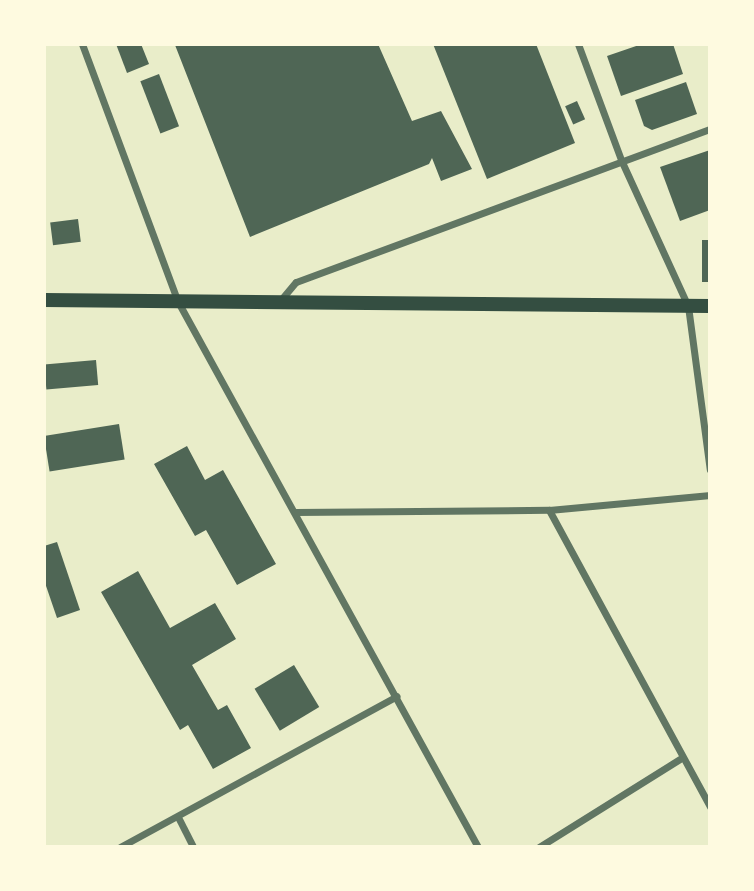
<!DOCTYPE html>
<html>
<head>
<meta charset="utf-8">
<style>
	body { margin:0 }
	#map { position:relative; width:754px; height:891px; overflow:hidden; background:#e9edc9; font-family:"DejaVu Sans",sans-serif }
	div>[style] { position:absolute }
	.building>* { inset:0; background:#4f6655; transform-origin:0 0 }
	.minor>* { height:7px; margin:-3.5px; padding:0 3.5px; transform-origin:3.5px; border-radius:3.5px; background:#617663 }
	.secondary>* { height:14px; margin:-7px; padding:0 7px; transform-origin:7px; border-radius:7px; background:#344e41 }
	span { translate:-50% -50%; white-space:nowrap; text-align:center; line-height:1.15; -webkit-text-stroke:7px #fefae0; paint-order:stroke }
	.frame { position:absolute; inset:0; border:46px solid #fefae0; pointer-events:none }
</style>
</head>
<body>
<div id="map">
	<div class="building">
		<div style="clip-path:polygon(116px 44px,141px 44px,149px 64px,127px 73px)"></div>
		<div style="clip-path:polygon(378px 44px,412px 121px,441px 111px,472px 169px,441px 181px,432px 158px,429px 164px,250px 237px,175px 45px)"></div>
		<div style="clip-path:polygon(433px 44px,536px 44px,575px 143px,487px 179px)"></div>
		<div style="clip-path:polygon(642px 44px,673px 44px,683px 74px,621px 96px,607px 56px)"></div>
		<div style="left:159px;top:74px;width:56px;height:20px;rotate:69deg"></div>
		<div style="clip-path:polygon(686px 82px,697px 114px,652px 130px,644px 126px,635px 100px)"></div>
		<div style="left:577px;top:101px;width:20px;height:13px;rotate:66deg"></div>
		<div style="clip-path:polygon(710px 150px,710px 210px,680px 221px,660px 167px)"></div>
		<div style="left:78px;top:219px;width:23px;height:28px;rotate:83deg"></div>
		<div style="left:702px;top:240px;width:8px;height:42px"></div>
		<div style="left:96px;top:360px;width:25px;height:52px;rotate:85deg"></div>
		<div style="left:119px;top:424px;width:36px;height:76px;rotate:81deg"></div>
		<div style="clip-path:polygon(187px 446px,205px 480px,223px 470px,276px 564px,237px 585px,206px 530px,195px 536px,154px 464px)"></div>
		<div style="clip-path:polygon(57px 542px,80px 610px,57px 618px,44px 580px,44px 546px)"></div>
		<div style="clip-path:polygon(138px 571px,170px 628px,215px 603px,236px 639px,192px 665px,218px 710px,227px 705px,251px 748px,213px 769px,188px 725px,180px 730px,101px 592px)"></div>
		<div style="left:294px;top:665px;width:49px;height:46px;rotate:59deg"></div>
	</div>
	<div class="minor">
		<div style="left:82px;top:44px;width:273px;rotate:69.6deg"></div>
		<div style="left:177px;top:300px;width:624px;rotate:61.18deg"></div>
		<div style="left:578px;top:44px;width:126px;rotate:69.6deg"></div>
		<div style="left:622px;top:162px;width:158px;rotate:65.4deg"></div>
		<div style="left:688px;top:306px;width:165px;rotate:82.4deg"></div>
		<div style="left:279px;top:302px;width:26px;rotate:-50deg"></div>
		<div style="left:296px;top:282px;width:441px;rotate:-20.3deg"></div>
		<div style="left:549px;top:510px;width:338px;rotate:61.5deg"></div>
		<div style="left:295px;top:512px;width:254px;rotate:-0.5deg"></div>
		<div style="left:549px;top:510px;width:162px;rotate:-5.3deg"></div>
		<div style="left:178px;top:817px;width:34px;rotate:63deg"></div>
		<div style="left:120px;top:847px;width:315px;rotate:-28.6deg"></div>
		<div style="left:539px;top:847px;width:166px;rotate:-32deg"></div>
	</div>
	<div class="secondary">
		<div style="left:44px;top:300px;width:666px;rotate:0.52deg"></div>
	</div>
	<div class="frame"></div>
</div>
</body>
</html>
